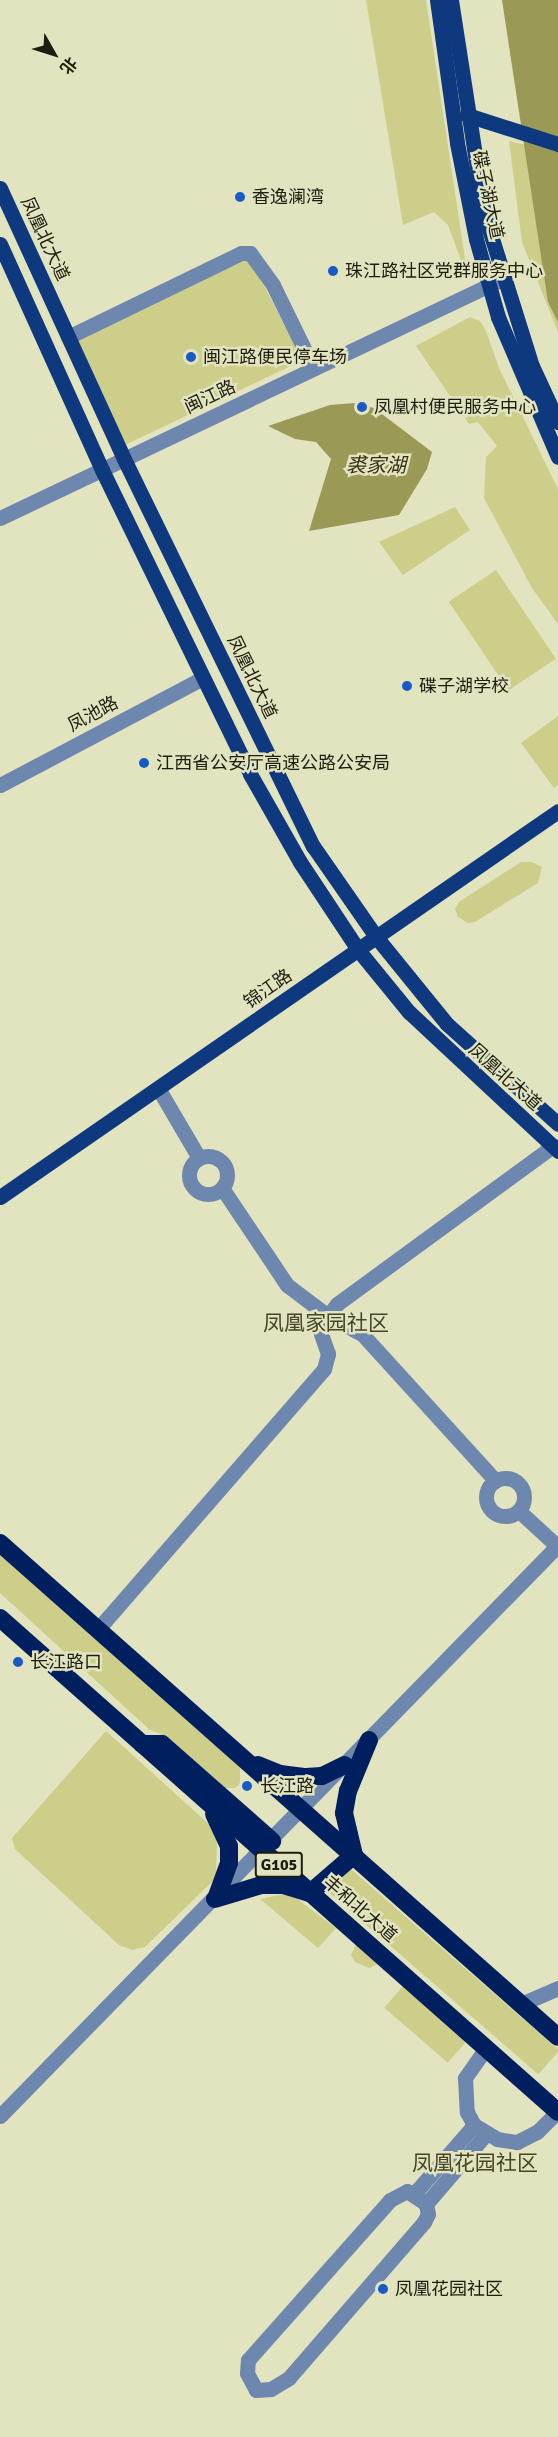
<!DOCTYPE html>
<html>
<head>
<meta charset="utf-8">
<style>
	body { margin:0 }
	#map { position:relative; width:558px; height:2437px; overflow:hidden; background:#e2e3bf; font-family:Signika,"Noto Sans SC",sans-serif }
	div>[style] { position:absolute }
	.green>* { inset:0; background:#cece8b; transform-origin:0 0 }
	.water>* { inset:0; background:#9a9956 }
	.minor>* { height:15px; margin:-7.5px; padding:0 7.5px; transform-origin:7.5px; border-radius:7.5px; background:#6e87ae }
	.minor>.ring { margin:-7.5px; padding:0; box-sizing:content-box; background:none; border:15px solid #6e87ae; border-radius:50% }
	.major>* { height:15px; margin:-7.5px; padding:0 7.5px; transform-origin:7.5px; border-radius:7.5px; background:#0f397f }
	.highway>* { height:18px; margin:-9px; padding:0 9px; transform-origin:9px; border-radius:9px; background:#001f5e }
	.dots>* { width:16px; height:16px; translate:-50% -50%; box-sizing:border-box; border:3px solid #e2e3bf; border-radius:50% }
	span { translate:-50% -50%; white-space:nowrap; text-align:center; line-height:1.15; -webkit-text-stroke:5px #e2e3bf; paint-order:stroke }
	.shield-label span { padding:2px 4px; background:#e2e3bf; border:2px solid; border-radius:4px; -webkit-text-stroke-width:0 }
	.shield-label { font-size:16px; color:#1d1d10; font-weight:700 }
	.street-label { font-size:18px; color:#1d1d10 }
	.poi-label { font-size:18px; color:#1d1d10 }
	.left { translate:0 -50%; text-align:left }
	.water-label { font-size:20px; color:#303011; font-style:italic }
	.quarter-label { font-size:21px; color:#464627 }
	.north { position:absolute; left:24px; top:24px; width:60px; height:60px; -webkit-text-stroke:4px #e2e3bf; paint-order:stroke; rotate:129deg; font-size:16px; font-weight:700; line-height:24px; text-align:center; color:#1d1d10 }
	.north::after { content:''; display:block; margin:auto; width:21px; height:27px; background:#1d1d10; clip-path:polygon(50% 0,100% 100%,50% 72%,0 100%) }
</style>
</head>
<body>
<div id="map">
	<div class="green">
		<div style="clip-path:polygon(366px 0,426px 0,468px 279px,448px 225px,434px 212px,403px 225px)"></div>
		<div style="clip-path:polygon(509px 141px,558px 152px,558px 332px,522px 242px)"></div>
		<div style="clip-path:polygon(246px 260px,256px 270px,297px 350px,297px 363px,125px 445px,77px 339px)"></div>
		<div style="clip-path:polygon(470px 317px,480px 321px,486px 331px,499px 368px,558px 489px,558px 624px,532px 588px,484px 498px,486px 457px,497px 446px,478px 422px,469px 424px,416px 346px)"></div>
		<div style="clip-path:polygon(455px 507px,470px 530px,403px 575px,379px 542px)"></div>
		<div style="left:496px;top:570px;width:107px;height:57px;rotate:56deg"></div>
		<div style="clip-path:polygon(558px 716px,558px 785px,554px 788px,521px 743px)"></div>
		<div style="clip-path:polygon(521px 862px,532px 862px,542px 867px,538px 883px,475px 922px,468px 923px,458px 917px,455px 909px,459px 902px)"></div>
		<div style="clip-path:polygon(0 1553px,240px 1765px,240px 1784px,235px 1788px,215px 1788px,161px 1734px,150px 1730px,0 1593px)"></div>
		<div style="clip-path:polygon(106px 1731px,211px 1826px,217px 1837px,216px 1878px,145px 1947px,132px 1950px,119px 1945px,15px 1849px,12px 1838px)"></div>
		<div style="left:345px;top:1864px;width:284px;height:32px;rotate:41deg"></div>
		<div style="clip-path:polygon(289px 1893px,336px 1928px,318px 1948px,260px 1899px)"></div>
		<div style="clip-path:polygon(356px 1944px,380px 1963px,369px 1968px,355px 1962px,351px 1955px)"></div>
		<div style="left:404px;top:1985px;width:84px;height:30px;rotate:41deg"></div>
	</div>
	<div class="water">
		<div style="clip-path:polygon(502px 0,558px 0,558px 322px,548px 302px)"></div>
		<div style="clip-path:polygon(354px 403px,374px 408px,432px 452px,427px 469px,399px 515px,309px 531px,331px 459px,316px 442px,295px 439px,268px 426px,330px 405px)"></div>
	</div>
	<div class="minor">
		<div style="left:68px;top:337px;width:192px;rotate:-25.9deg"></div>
		<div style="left:241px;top:253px;width:9px"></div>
		<div style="left:250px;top:253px;width:39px;rotate:54deg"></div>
		<div style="left:273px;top:285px;width:93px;rotate:64deg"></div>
		<div style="left:0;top:518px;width:556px;rotate:-25.46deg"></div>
		<div style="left:0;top:785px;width:229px;rotate:-27.8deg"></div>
		<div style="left:158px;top:1088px;width:81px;rotate:59.6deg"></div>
		<div class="ring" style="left:189px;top:1156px;width:23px;height:23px"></div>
		<div style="left:222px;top:1188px;width:117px;rotate:56.2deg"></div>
		<div style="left:287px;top:1285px;width:51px;rotate:37.1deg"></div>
		<div style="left:328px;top:1316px;width:40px;rotate:28deg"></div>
		<div style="left:363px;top:1335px;width:197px;rotate:47.7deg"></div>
		<div class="ring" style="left:486px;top:1478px;width:23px;height:23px"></div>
		<div style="left:519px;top:1511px;width:52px;rotate:42.6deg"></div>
		<div style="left:98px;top:1629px;width:344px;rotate:-49deg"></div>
		<div style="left:324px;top:1369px;width:16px;rotate:-75deg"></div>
		<div style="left:328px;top:1354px;width:28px;rotate:-109deg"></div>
		<div style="left:319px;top:1328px;width:30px;rotate:-53deg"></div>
		<div style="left:337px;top:1304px;width:268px;rotate:-36.2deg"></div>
		<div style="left:521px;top:2004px;width:40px;rotate:-23.4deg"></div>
		<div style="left:486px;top:2048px;width:37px;rotate:125deg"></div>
		<div style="left:465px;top:2078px;width:34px;rotate:87deg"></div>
		<div style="left:467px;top:2112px;width:15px;rotate:62deg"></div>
		<div style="left:474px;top:2125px;width:27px;rotate:31deg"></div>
		<div style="left:497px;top:2139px;width:20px;rotate:9deg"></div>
		<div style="left:517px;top:2142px;width:22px;rotate:-27deg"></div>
		<div style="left:537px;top:2132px;width:28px;rotate:-45deg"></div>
		<div style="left:0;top:2116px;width:798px;rotate:-45.66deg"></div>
		<div style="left:407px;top:2191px;width:23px;rotate:34deg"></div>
		<div style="left:426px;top:2204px;width:10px;rotate:79deg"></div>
		<div style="left:428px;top:2214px;width:9px;rotate:117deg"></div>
		<div style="left:424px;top:2222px;width:206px;rotate:130.9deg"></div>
		<div style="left:289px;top:2378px;width:21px;rotate:149deg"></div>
		<div style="left:271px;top:2389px;width:15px;rotate:176deg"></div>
		<div style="left:256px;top:2390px;width:19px;rotate:-118deg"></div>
		<div style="left:247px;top:2373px;width:13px;rotate:-86deg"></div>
		<div style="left:248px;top:2360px;width:214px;rotate:-48.4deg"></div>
		<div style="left:390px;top:2200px;width:19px;rotate:-28deg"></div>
		<div style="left:414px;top:2194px;width:91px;rotate:-49deg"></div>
		<div style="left:426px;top:2204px;width:92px;rotate:-49.4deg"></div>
	</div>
	<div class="major">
		<div style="left:437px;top:0;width:144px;rotate:82deg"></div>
		<div style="left:457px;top:143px;width:98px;rotate:78.8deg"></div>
		<div style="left:476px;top:239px;width:81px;rotate:74.2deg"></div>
		<div style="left:498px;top:317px;width:152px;rotate:66.8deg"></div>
		<div style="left:451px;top:0;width:216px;rotate:81.2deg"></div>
		<div style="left:484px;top:213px;width:160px;rotate:72.6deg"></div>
		<div style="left:532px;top:366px;width:62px;rotate:65.1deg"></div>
		<div style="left:467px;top:115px;width:96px;rotate:17.7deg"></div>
		<div style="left:0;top:188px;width:298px;rotate:65.4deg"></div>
		<div style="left:124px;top:459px;width:431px;rotate:64deg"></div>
		<div style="left:313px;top:846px;width:112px;rotate:55.2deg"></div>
		<div style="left:377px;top:938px;width:111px;rotate:50.9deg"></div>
		<div style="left:447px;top:1024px;width:149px;rotate:42deg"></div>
		<div style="left:0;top:244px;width:248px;rotate:65.7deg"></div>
		<div style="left:102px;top:470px;width:338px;rotate:64deg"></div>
		<div style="left:250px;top:774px;width:101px;rotate:60.4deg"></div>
		<div style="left:300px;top:862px;width:107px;rotate:56.5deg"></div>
		<div style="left:359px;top:951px;width:79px;rotate:50.7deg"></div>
		<div style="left:409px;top:1012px;width:204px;rotate:43deg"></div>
		<div style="left:0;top:1197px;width:678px;rotate:-34.67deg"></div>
	</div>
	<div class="highway">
		<div style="left:0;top:1543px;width:745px;rotate:41.52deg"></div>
		<div style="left:0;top:1618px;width:745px;rotate:41.52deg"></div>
		<div style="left:142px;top:1744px;width:20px"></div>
		<div style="left:162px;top:1744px;width:147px;rotate:41.4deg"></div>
		<div style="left:258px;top:1765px;width:24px;rotate:22deg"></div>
		<div style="left:280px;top:1774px;width:26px;rotate:7deg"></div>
		<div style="left:306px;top:1777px;width:16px;rotate:-4deg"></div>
		<div style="left:322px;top:1776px;width:25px;rotate:-26deg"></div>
		<div style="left:214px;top:1814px;width:35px;rotate:65deg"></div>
		<div style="left:229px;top:1846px;width:17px;rotate:90deg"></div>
		<div style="left:229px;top:1863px;width:35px;rotate:110deg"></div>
		<div style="left:215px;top:1899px;width:48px;rotate:-16.9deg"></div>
		<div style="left:261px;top:1885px;width:22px"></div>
		<div style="left:283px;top:1885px;width:28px;rotate:17deg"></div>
		<div style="left:310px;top:1893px;width:58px;rotate:-40.8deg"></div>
		<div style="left:354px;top:1855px;width:43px;rotate:-103.4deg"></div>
		<div style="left:344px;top:1813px;width:22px;rotate:-80deg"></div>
		<div style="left:348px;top:1791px;width:55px;rotate:-67.6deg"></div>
	</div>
	<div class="dots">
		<div style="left:240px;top:197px;background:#185bc6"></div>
		<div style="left:333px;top:271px;background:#185bc6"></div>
		<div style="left:191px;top:357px;background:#185bc6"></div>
		<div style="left:362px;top:407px;background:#185bc6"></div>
		<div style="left:407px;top:686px;background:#185bc6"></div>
		<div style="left:144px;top:763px;background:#185bc6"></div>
		<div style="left:18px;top:1662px;background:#185bc6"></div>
		<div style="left:247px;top:1786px;background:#185bc6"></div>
		<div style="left:383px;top:2289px;background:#185bc6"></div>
	</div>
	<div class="shield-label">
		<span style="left:279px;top:1865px">G105</span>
	</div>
	<div class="street-label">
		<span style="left:488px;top:195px;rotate:78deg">碟子湖大道</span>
		<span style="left:45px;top:239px;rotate:65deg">凤凰北大道</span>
		<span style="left:210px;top:397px;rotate:-25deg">闽江路</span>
		<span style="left:252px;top:677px;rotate:64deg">凤凰北大道</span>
		<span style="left:93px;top:714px;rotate:-28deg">凤池路</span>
		<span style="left:268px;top:989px;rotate:-35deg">锦江路</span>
		<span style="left:505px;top:1077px;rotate:42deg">凤凰北大道</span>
		<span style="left:360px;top:1909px;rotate:41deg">丰和北大道</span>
	</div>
	<div class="poi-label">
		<span class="left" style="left:252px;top:197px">香逸澜湾</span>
		<span class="left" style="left:345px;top:271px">珠江路社区党群服务中心</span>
		<span class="left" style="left:203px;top:357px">闽江路便民停车场</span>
		<span class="left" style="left:374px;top:407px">凤凰村便民服务中心</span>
		<span class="left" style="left:419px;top:686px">碟子湖学校</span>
		<span class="left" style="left:156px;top:763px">江西省公安厅高速公路公安局</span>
		<span class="left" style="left:30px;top:1662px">长江路口</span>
		<span class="left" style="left:260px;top:1786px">长江路</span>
		<span class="left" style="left:395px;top:2289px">凤凰花园社区</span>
	</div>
	<div class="water-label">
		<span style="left:376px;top:465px">裘家湖</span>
	</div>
	<div class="quarter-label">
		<span style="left:326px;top:1323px">凤凰家园社区</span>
		<span style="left:475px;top:2163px">凤凰花园社区</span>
	</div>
	<div class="north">北</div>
</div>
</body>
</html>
